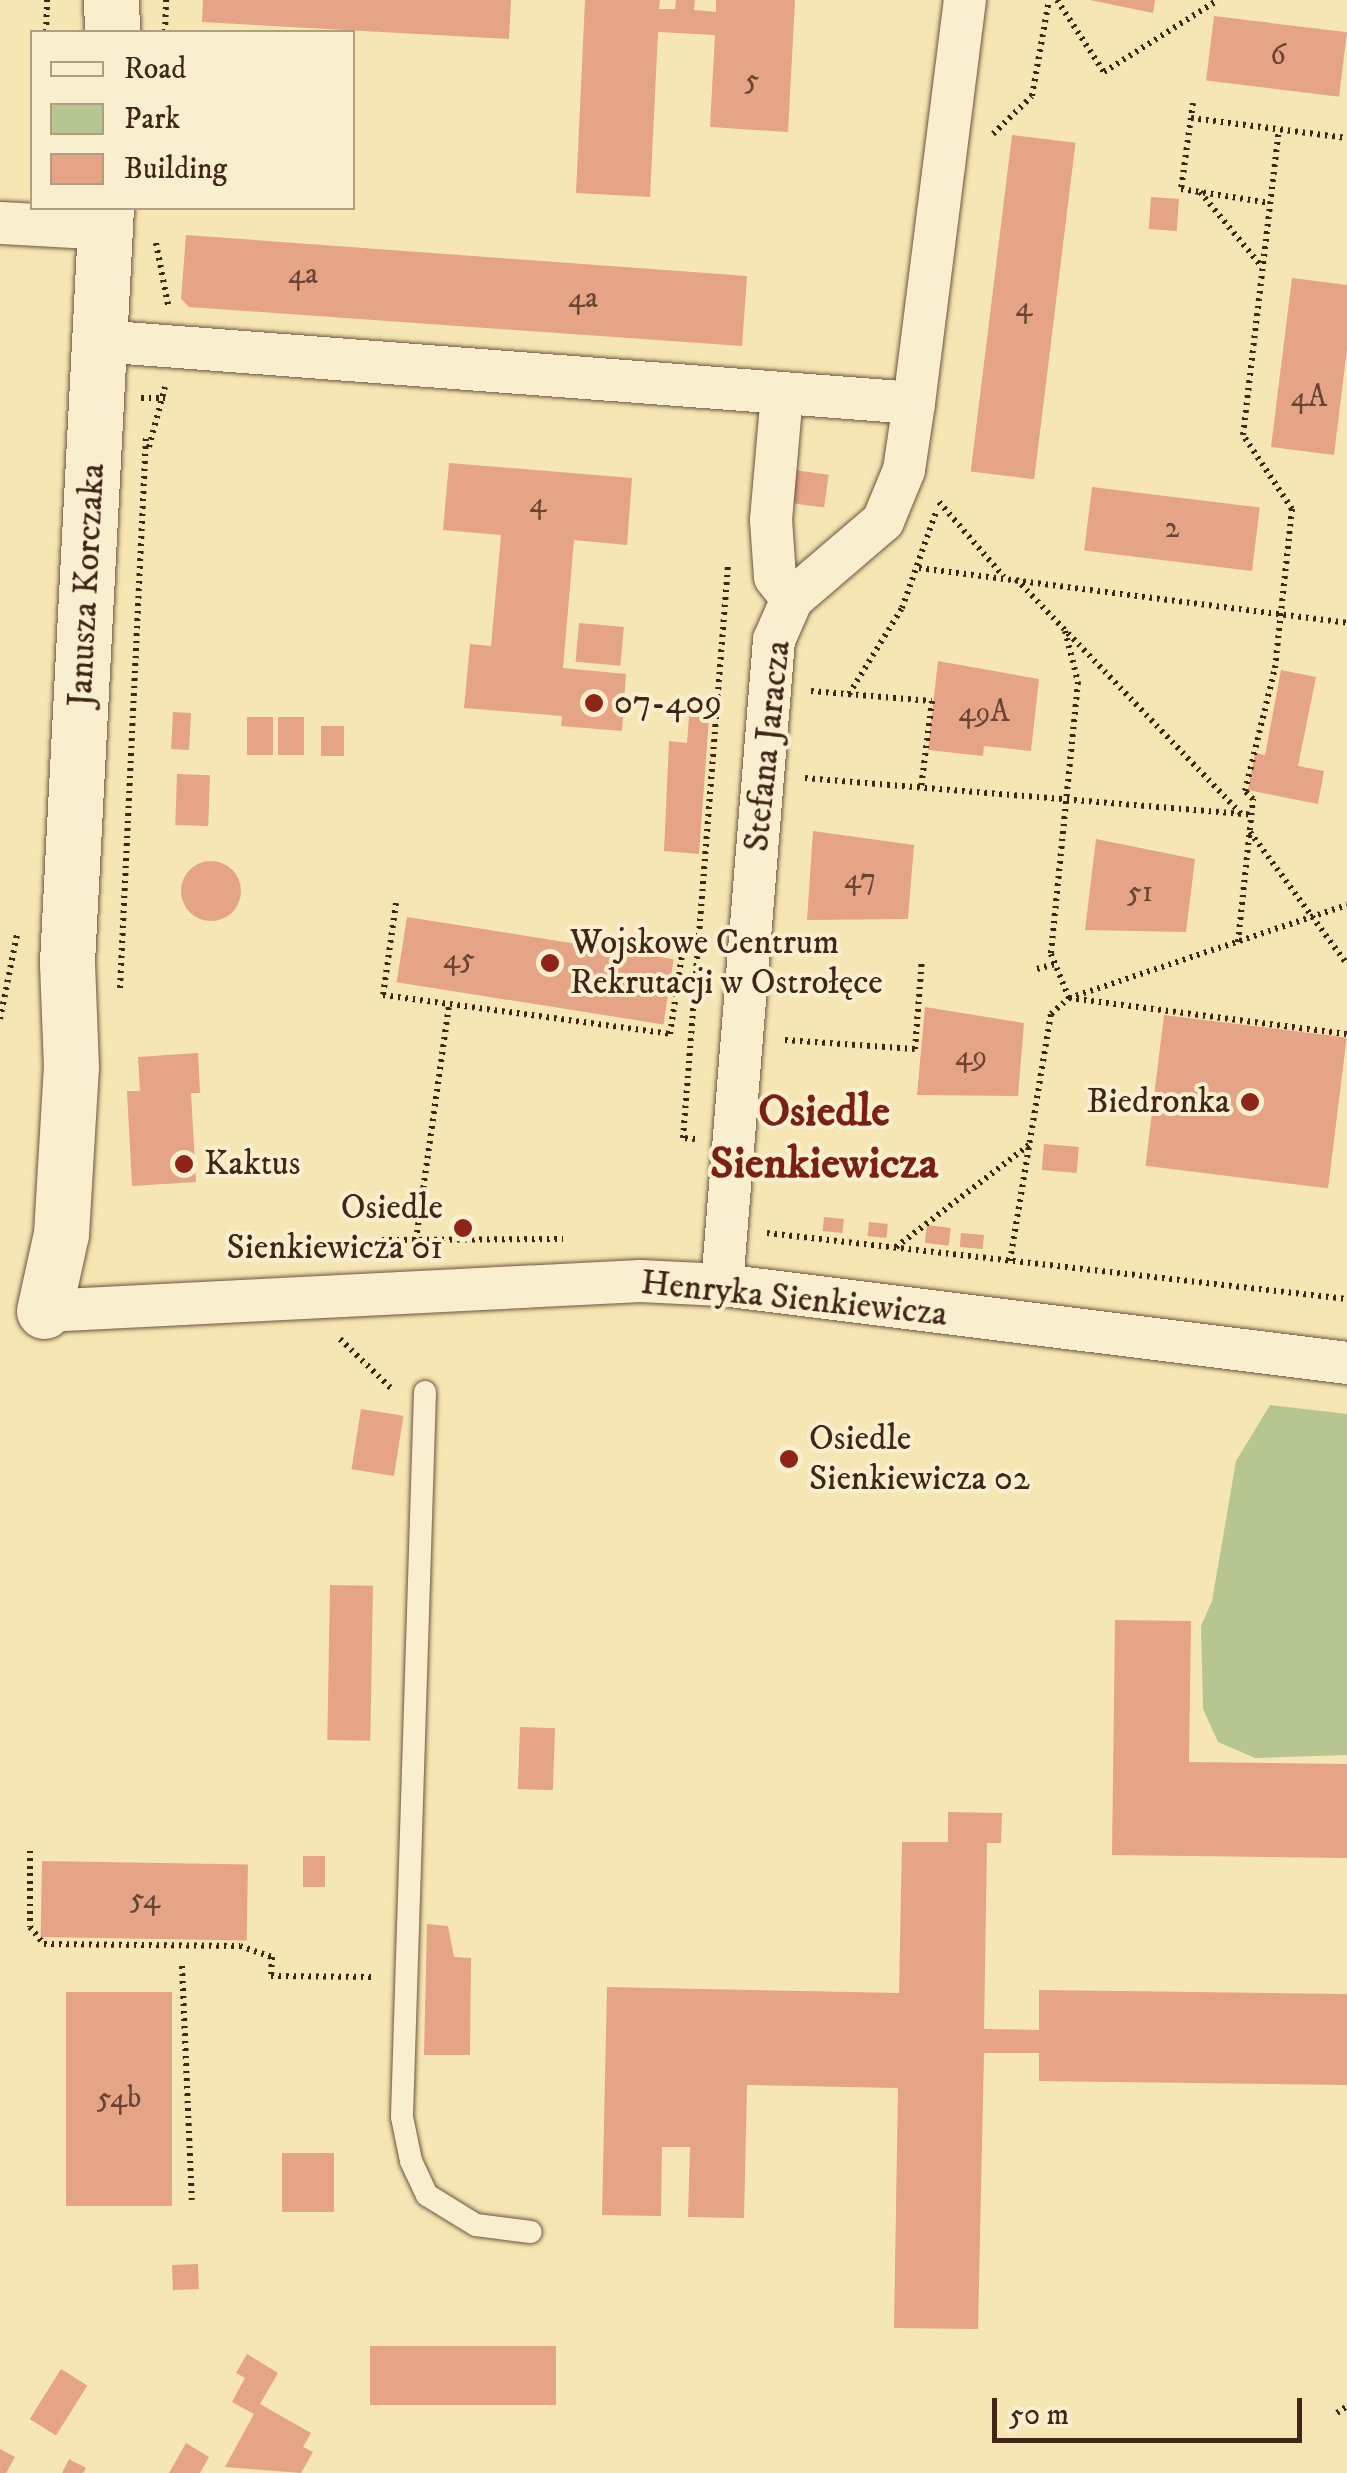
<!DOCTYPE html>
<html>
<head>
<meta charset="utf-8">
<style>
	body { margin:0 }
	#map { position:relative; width:1347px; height:2473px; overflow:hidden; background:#f6e6b3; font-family:"IM FELL DW Pica",serif }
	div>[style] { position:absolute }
	.green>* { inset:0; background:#b7c690 }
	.building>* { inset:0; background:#e5a486; transform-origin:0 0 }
	.round { border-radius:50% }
	.path>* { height:6px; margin-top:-3px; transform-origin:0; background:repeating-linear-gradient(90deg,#402518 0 2.5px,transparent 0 7.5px) }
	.roads { filter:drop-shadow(0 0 2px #6e553f) drop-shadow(0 0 2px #6e553f) }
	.service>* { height:22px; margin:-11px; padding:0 11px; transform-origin:11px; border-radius:11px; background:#f9efce }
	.minor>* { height:42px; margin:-21px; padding:0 21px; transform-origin:21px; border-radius:21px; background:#f9efce }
	.tertiary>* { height:55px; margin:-27.5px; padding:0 27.5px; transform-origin:27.5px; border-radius:27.5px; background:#f9efce }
	.dots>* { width:28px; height:28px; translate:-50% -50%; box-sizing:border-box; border:5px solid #f9efce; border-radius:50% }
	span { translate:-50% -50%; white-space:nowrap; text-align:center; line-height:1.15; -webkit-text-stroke:8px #f9efce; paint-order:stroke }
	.number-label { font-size:30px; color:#694534 }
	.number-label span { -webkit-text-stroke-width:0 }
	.street-label { font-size:35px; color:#402518 }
	.poi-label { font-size:35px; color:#402518 }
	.left { translate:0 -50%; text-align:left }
	.right { translate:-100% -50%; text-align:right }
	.district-label { font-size:45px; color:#7a1f14; font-weight:700 }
	.legend { position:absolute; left:30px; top:30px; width:325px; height:180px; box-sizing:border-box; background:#f9efce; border:2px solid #af9e85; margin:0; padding:12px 18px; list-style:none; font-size:30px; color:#402518 }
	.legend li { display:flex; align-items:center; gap:20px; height:50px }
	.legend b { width:50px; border:2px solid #af9e85 }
	.scale { position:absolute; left:992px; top:2398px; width:310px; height:45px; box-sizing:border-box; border:5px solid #402518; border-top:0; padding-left:12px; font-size:30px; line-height:35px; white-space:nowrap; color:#402518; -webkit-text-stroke:8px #f9efce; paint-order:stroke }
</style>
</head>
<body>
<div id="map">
	<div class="green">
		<div style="clip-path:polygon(1270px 1405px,1347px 1414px,1347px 1755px,1255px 1758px,1218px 1742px,1203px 1709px,1201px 1626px,1212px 1601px,1236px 1461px)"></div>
	</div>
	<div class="building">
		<div style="clip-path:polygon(203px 0,511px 0,509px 39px,202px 22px)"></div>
		<div style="clip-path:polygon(585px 0,660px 0,659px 9px,675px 9px,676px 0,695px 0,694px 10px,716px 12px,716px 0,795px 0,788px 132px,710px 127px,715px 35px,658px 32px,650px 197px,576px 193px)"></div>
		<div style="clip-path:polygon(1090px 0,1155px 0,1153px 13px)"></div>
		<div style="left:1214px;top:16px;width:134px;height:65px;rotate:7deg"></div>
		<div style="left:1012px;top:135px;width:64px;height:339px;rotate:7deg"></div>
		<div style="left:1151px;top:197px;width:28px;height:32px;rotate:4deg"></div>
		<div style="clip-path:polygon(186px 235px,747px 276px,742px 346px,189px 307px,181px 299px)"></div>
		<div style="clip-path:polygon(1292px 278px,1347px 285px,1347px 349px,1334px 455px,1271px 447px)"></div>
		<div style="clip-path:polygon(449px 463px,632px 478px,627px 545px,574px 540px,563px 668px,626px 674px,622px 731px,561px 726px,562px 716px,464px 708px,470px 644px,491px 646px,501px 535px,443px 530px)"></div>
		<div style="left:794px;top:470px;width:35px;height:33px;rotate:8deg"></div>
		<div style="left:1092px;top:487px;width:169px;height:64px;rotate:7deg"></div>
		<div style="left:579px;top:623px;width:45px;height:39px;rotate:5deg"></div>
		<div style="clip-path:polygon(938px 661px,1039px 679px,1031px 751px,984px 746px,983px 756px,928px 750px)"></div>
		<div style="clip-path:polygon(1281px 670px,1316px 677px,1298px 766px,1324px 771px,1318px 804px,1248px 790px,1255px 753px,1265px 755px)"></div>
		<div style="left:173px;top:712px;width:18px;height:37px;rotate:3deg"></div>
		<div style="clip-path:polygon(689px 716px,709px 717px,699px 854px,664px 851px,669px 741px,687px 743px)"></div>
		<div style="left:247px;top:717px;width:26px;height:38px"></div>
		<div style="left:278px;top:717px;width:26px;height:38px"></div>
		<div style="left:321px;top:726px;width:23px;height:30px"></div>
		<div style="left:177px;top:774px;width:33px;height:51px;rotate:2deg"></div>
		<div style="clip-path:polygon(813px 831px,914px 845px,908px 919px,807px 920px)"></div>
		<div style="clip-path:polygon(1096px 839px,1195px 859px,1186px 932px,1085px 930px)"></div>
		<div class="round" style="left:181px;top:861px;width:60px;height:60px"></div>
		<div style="left:407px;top:917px;width:270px;height:66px;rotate:9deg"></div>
		<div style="clip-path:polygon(925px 1007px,1024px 1023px,1018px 1096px,917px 1095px)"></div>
		<div style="left:1164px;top:1015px;width:184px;height:152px;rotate:7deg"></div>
		<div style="clip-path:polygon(198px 1053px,200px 1093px,191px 1093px,196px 1182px,132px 1186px,127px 1091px,140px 1091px,138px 1057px)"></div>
		<div style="left:1044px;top:1144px;width:35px;height:26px;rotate:5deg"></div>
		<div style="left:824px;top:1217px;width:20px;height:14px;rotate:6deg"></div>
		<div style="left:869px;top:1222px;width:19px;height:14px;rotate:6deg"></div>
		<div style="left:927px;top:1225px;width:24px;height:18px;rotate:7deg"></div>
		<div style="left:961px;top:1233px;width:23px;height:14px;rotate:5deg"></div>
		<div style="left:361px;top:1409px;width:43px;height:61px;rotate:9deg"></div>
		<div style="left:330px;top:1585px;width:43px;height:155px;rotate:1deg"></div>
		<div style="clip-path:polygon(1115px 1620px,1191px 1621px,1189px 1762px,1347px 1764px,1347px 1858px,1112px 1855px)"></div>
		<div style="left:520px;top:1727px;width:35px;height:62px;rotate:2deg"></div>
		<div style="clip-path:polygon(948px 1812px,1002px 1813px,1001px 1843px,987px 1843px,984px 2029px,1039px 2030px,1039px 1990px,1347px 1994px,1347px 2085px,1039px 2081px,1039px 2053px,984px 2053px,978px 2329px,894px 2328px,898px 2088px,747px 2085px,744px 2218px,688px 2217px,690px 2147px,662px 2147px,661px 2216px,602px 2215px,607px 1987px,899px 1993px,902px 1842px,948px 1842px)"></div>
		<div style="left:303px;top:1856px;width:22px;height:31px"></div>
		<div style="left:42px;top:1861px;width:206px;height:76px;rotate:1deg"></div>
		<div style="clip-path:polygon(427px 1924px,448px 1926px,454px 1957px,471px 1958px,470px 2055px,424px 2055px)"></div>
		<div style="left:66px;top:1992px;width:106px;height:214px"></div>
		<div style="left:282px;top:2153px;width:52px;height:59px"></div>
		<div style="left:198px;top:2264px;width:25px;height:26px;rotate:88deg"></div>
		<div style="left:370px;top:2346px;width:186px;height:59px"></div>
		<div style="clip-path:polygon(247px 2354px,278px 2373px,260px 2404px,311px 2433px,303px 2447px,313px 2452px,301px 2473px,225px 2467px,254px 2414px,232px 2402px,245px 2378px,236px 2373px)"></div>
		<div style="left:61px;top:2369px;width:31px;height:59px;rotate:32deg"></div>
		<div style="clip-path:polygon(186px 2443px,209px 2457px,200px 2473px,169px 2473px)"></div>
		<div style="clip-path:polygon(0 2449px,15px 2457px,6px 2473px,0 2473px)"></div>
		<div style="clip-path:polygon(69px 2459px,86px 2468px,83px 2473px,62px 2473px)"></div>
	</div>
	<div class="path">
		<div style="left:1057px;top:0;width:86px;rotate:56.9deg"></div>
		<div style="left:1104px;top:72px;width:135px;rotate:-32.3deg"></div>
		<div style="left:46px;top:32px;width:32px;rotate:-88deg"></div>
		<div style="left:165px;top:32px;width:32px;rotate:-88deg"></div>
		<div style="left:1193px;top:103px;width:87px;rotate:97.9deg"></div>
		<div style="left:1181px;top:189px;width:90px;rotate:8.9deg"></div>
		<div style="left:1191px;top:118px;width:157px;rotate:7.3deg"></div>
		<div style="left:993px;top:134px;width:54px;rotate:-44.3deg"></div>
		<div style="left:1032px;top:96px;width:97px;rotate:-80deg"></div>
		<div style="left:1200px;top:192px;width:97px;rotate:50.4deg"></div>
		<div style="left:156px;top:243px;width:63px;rotate:79deg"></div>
		<div style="left:141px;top:398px;width:24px"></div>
		<div style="left:149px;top:447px;width:62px;rotate:-75.1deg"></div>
		<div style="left:939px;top:502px;width:99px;rotate:49.1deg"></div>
		<div style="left:919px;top:568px;width:432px;rotate:7.3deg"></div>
		<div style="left:1016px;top:579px;width:325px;rotate:46.2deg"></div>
		<div style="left:1065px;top:631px;width:53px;rotate:75.7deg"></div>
		<div style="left:1078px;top:682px;width:273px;rotate:95.7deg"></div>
		<div style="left:1051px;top:954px;width:48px;rotate:67.8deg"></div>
		<div style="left:1069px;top:998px;width:280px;rotate:7.4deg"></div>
		<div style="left:811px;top:691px;width:121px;rotate:4.7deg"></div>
		<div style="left:932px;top:701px;width:88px;rotate:97.2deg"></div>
		<div style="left:849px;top:694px;width:101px;rotate:-58.4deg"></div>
		<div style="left:902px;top:608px;width:102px;rotate:-70.5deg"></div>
		<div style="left:805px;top:778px;width:449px;rotate:4.7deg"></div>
		<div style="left:1250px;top:832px;width:164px;rotate:53.7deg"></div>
		<div style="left:396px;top:903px;width:93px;rotate:98deg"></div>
		<div style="left:383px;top:995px;width:290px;rotate:7.7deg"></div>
		<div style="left:670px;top:1034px;width:94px;rotate:-81.4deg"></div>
		<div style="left:1238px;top:942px;width:144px;rotate:-84deg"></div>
		<div style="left:1253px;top:799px;width:11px;rotate:-135deg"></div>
		<div style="left:1245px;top:791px;width:127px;rotate:-76.3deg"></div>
		<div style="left:1275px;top:668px;width:160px;rotate:-83.9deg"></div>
		<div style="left:1292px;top:509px;width:89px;rotate:-123.5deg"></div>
		<div style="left:1243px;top:435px;width:307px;rotate:-83.3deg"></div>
		<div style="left:1037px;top:969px;width:19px;rotate:-16deg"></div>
		<div style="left:120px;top:988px;width:553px;rotate:-87.3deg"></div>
		<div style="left:0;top:1019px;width:86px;rotate:-78.6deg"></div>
		<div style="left:785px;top:1040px;width:130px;rotate:4deg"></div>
		<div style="left:915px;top:1049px;width:90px;rotate:-85.6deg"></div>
		<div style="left:695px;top:1139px;width:12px;rotate:-175deg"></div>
		<div style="left:683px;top:1138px;width:575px;rotate:-85.51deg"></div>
		<div style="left:767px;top:1233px;width:584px;rotate:6.49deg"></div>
		<div style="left:416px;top:1240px;width:238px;rotate:-82deg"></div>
		<div style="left:896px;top:1247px;width:168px;rotate:-37.5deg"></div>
		<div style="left:348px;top:1251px;width:36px;rotate:-18deg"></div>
		<div style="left:382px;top:1240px;width:181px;rotate:-0.3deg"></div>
		<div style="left:1010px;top:1261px;width:250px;rotate:-80.6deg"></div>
		<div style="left:1051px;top:1014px;width:24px;rotate:-42deg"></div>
		<div style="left:1069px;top:998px;width:293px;rotate:-18.5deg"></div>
		<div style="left:340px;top:1339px;width:74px;rotate:43.9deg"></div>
		<div style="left:30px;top:1851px;width:76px;rotate:90deg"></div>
		<div style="left:30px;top:1927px;width:22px;rotate:51deg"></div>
		<div style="left:44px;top:1944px;width:196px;rotate:0.6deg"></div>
		<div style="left:240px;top:1946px;width:34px;rotate:19deg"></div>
		<div style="left:272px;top:1957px;width:19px;rotate:93deg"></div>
		<div style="left:271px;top:1976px;width:105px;rotate:0.5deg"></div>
		<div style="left:182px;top:1966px;width:234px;rotate:87.6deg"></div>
		<div style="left:1337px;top:2413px;width:12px;rotate:-35deg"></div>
	</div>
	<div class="roads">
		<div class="service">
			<div style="left:425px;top:1392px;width:725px;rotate:91.82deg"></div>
			<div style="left:402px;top:2117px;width:45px;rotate:78.4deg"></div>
			<div style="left:411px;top:2161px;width:38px;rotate:65deg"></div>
			<div style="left:427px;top:2195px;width:57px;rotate:31.5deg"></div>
			<div style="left:476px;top:2225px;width:55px;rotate:7.3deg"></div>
		</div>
		<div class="minor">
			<div style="left:0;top:223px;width:106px;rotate:3.2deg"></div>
			<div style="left:99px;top:341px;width:817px;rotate:4.35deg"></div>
			<div style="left:914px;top:403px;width:406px;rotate:-82.8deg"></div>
			<div style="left:782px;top:394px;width:126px;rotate:95deg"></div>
			<div style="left:771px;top:520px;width:57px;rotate:86deg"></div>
			<div style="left:775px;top:577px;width:28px;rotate:52deg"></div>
			<div style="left:722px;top:1285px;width:647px;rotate:-85.39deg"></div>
			<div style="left:774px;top:640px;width:45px;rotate:-66.3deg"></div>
			<div style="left:792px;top:599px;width:120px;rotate:-40.6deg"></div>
			<div style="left:883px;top:521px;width:55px;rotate:-67.6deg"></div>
			<div style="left:904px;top:470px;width:68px;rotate:-81.5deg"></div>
			<div style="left:44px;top:1311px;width:597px;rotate:-2.88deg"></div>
			<div style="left:640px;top:1281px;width:82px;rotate:2.8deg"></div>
			<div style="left:722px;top:1285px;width:630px;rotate:7.11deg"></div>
		</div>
		<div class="tertiary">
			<div style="left:111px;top:0;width:32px;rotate:88deg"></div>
			<div style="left:44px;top:1311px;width:79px;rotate:-77.6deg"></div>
			<div style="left:61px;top:1234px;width:167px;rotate:-86.6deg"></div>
			<div style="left:71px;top:1067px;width:105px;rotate:-92.2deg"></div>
			<div style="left:67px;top:962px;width:755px;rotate:-87.04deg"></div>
		</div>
	</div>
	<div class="dots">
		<div style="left:594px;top:703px;background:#8f2418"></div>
		<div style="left:550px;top:963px;background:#8f2418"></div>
		<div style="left:1250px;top:1102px;background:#8f2418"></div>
		<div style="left:184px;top:1164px;background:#8f2418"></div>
		<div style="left:463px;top:1228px;background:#8f2418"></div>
		<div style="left:789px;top:1459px;background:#8f2418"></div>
	</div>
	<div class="number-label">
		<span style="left:1278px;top:56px">6</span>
		<span style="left:752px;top:81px">5</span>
		<span style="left:303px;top:275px">4a</span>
		<span style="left:583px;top:299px">4a</span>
		<span style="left:1024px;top:308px">4</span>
		<span style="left:1309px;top:398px">4A</span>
		<span style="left:538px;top:504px">4</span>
		<span style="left:1172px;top:529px">2</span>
		<span style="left:984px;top:713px">49A</span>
		<span style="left:860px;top:880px">47</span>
		<span style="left:1140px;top:893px">51</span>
		<span style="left:459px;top:960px">45</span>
		<span style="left:971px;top:1057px">49</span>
		<span style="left:145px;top:1900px">54</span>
		<span style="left:119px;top:2099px">54b</span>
	</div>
	<div class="street-label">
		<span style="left:87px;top:585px;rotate:-87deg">Janusza Korczaka</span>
		<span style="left:768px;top:746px;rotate:-84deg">Stefana Jaracza</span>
		<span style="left:794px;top:1299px;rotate:6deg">Henryka Sienkiewicza</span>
	</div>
	<div class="poi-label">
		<span class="left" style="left:614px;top:703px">07-409</span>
		<span class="left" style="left:570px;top:963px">Wojskowe Centrum<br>Rekrutacji w Ostrołęce</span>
		<span class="right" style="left:1230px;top:1102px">Biedronka</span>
		<span class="left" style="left:204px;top:1164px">Kaktus</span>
		<span class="right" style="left:443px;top:1228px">Osiedle<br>Sienkiewicza 01</span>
		<span class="left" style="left:809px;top:1459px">Osiedle<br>Sienkiewicza 02</span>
	</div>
	<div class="district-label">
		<span style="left:824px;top:1139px">Osiedle<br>Sienkiewicza</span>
	</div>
	<ul class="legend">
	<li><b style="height:12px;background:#f9efce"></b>Road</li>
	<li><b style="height:28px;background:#b7c690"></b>Park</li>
	<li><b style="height:28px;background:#e5a486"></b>Building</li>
	</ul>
	<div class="scale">50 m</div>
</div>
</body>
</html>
